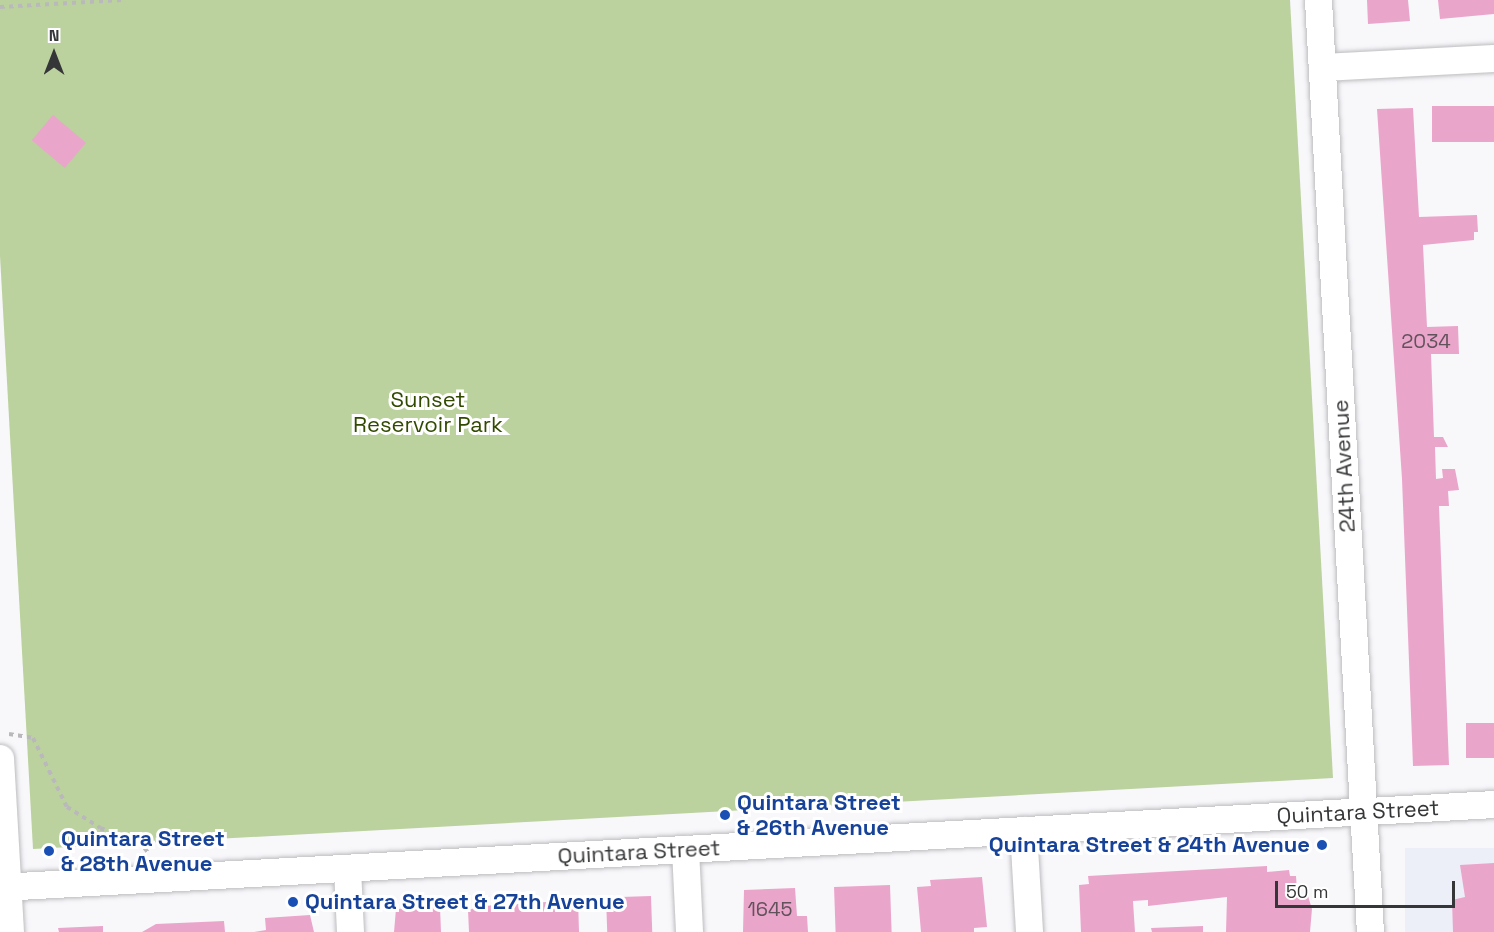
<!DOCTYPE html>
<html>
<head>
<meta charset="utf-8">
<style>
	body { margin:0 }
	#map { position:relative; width:1494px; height:932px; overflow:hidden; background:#f8f8fb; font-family:"Space Grotesk",sans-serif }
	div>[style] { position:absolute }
	.built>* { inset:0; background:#eceef8; transform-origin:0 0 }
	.green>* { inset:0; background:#bbd19e }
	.building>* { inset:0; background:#eaa5cb; transform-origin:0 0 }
	.path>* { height:4px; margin-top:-2px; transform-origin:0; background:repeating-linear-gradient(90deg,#b9b9bb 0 4.5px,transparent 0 9px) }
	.roads { filter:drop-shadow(0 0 2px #bdbdc0) drop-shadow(0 0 2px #bdbdc0) }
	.street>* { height:27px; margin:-13.5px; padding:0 13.5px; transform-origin:13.5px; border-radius:13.5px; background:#fff }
	.dots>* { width:16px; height:16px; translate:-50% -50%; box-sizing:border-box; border:3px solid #fff; border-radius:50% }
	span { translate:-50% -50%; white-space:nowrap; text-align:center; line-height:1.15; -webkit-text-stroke:6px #fff; paint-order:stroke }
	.number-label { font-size:20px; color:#62525c }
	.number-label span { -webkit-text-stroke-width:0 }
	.park-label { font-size:22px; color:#324a00 }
	.street-label { font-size:22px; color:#353637 }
	.transit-label { font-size:22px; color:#164399; font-weight:700 }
	.left { translate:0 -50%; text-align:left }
	.right { translate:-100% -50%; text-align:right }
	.north { position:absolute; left:24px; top:24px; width:60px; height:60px; -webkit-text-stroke:4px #fff; paint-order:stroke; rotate:0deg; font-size:16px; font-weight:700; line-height:24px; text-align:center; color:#353637 }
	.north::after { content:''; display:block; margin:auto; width:21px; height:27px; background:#353637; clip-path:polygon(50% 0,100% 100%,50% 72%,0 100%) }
	.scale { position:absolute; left:1275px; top:881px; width:180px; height:27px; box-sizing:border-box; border:3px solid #353637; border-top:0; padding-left:8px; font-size:18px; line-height:21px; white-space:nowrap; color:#353637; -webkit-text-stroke:4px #fff; paint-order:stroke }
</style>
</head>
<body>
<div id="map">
	<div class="built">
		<div style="left:1494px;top:848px;width:84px;height:89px;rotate:90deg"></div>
	</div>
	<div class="green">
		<div style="clip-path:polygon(0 0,1290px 0,1333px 778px,33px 849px,0 256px)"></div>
	</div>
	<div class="building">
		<div style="clip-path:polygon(1367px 0,1408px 0,1410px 21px,1368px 24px)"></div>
		<div style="clip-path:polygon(1438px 0,1494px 0,1494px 14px,1440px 19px)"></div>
		<div style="left:1494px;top:106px;width:36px;height:62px;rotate:90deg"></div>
		<div style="clip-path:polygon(1413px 108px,1419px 217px,1477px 215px,1478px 232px,1474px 232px,1474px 240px,1423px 245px,1427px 327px,1458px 326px,1459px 354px,1431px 354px,1434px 437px,1443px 437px,1448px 447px,1435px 447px,1436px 479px,1443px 478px,1442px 469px,1455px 469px,1459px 490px,1448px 491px,1449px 506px,1439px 506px,1449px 765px,1413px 766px,1402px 479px,1377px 109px)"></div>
		<div style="left:53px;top:115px;width:43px;height:33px;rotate:40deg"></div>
		<div style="left:1494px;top:723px;width:35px;height:28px;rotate:90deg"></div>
		<div style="clip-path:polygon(1494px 863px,1494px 932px,1453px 932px,1452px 900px,1465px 897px,1460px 865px)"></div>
		<div style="clip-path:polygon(1267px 866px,1267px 872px,1289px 870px,1290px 876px,1296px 876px,1297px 890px,1290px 890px,1290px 897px,1308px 896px,1312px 909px,1310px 932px,1226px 932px,1227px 897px,1148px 906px,1148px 900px,1133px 901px,1135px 932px,1081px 932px,1079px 885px,1089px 884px,1088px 876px)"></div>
		<div style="clip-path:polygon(982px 877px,987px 927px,974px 928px,974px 932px,921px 932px,917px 887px,931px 886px,930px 880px)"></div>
		<div style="left:890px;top:885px;width:47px;height:56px;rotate:88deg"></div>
		<div style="clip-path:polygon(795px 888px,797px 916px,807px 916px,808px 932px,743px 932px,744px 890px)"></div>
		<div style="left:651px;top:896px;width:36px;height:45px;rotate:88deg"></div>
		<div style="clip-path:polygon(578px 900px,579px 932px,469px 932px,468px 910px,482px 906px)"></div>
		<div style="clip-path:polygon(440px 907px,441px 932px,394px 932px,396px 909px)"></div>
		<div style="clip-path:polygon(310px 915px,314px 932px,254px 932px,266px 930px,265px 918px)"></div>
		<div style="clip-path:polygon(224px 921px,225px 932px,142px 932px,156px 924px)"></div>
		<div style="clip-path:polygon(103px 926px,103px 932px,59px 932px,58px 928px)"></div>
		<div style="clip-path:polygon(1203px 926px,1203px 932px,1152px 932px,1151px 928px)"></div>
	</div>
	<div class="path">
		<div style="left:0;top:7px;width:122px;rotate:-3.3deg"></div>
		<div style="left:9px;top:734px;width:24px;rotate:9deg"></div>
		<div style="left:33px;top:738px;width:77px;rotate:63.8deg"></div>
		<div style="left:67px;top:807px;width:39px;rotate:32deg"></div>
		<div style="left:100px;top:828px;width:41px;rotate:18.4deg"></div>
		<div style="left:139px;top:841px;width:16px;rotate:52deg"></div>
	</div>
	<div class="roads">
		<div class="street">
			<div style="left:1318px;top:0;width:933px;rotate:86.81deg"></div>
			<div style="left:1322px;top:67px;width:172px;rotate:-3deg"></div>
			<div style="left:0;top:758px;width:174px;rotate:86.7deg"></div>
			<div style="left:1023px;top:830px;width:102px;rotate:86.6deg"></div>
			<div style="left:685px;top:849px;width:83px;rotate:87.2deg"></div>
			<div style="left:347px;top:868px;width:64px;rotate:87.3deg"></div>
			<div style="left:0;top:887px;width:1496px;rotate:-3.18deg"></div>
		</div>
	</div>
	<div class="dots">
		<div style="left:725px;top:815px;background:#1a4fb4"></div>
		<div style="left:1322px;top:845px;background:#1a4fb4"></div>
		<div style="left:49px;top:851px;background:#1a4fb4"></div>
		<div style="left:293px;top:902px;background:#1a4fb4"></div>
	</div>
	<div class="number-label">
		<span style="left:1426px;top:341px">2034</span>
		<span style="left:770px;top:909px">1645</span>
	</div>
	<div class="park-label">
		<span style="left:428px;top:412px">Sunset<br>Reservoir Park</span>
	</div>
	<div class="street-label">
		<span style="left:1344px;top:466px;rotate:-93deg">24th Avenue</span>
		<span style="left:1358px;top:812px;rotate:-3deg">Quintara Street</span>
		<span style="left:639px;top:852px;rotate:-3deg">Quintara Street</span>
	</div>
	<div class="transit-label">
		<span class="left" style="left:737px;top:815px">Quintara Street<br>&amp; 26th Avenue</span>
		<span class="left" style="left:61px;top:851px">Quintara Street<br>&amp; 28th Avenue</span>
		<span class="right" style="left:1310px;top:845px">Quintara Street &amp; 24th Avenue</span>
		<span class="left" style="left:305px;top:902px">Quintara Street &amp; 27th Avenue</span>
	</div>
	<div class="north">N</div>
	<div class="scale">50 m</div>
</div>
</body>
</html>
